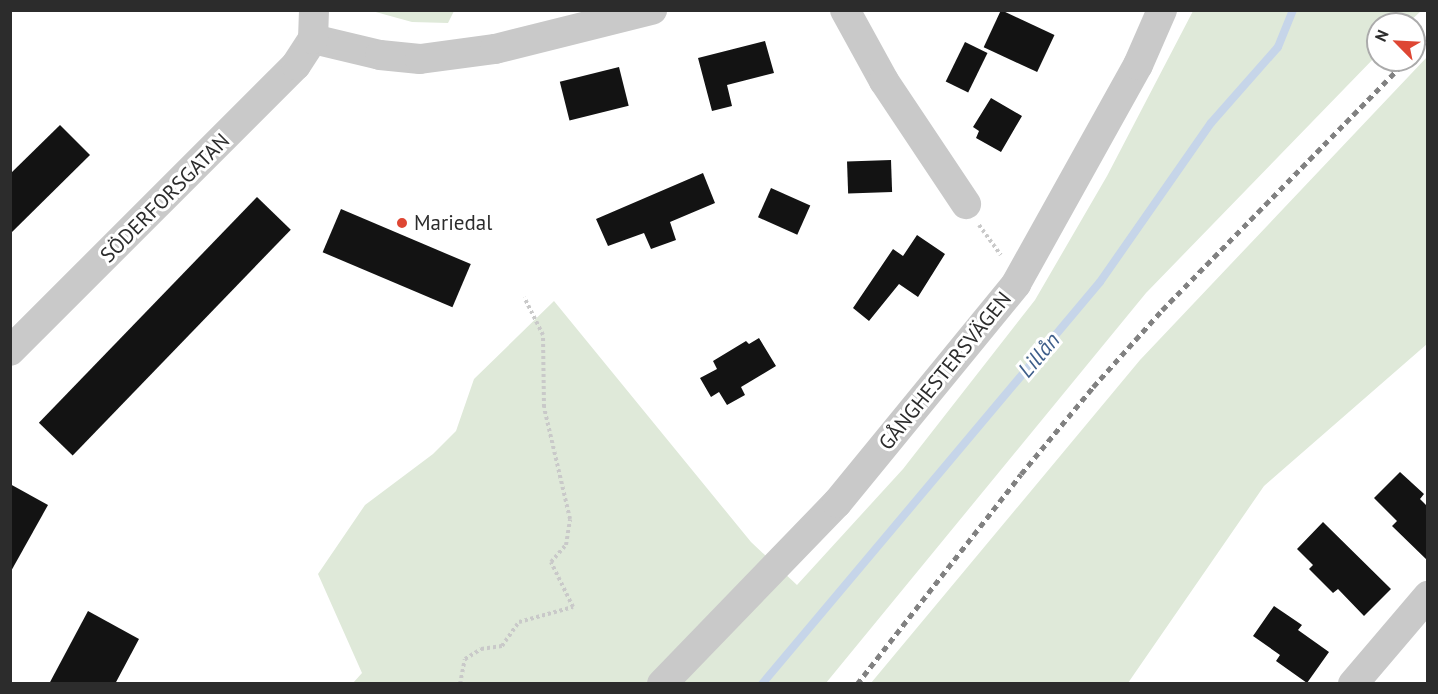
<!DOCTYPE html>
<html>
<head>
<meta charset="utf-8">
<style>
	body { margin:0 }
	#map { position:relative; width:1438px; height:694px; overflow:hidden; background:#fff; font-family:"PT Sans",sans-serif }
	div>[style] { position:absolute }
	.green>* { inset:0; background:#dfe9d9 }
	.stream>* { height:8px; margin:-4px; padding:0 4px; transform-origin:4px; border-radius:4px; background:#c6d5e9 }
	.building>* { inset:0; background:#131313; transform-origin:0 0 }
	.path>* { height:4px; margin-top:-2px; transform-origin:0; background:repeating-linear-gradient(90deg,#c9c9c9 0 3px,transparent 0 6px) }
	.minor>* { height:30px; margin:-15px; padding:0 15px; transform-origin:15px; border-radius:15px; background:#c9c9c9 }
	.rail>* { height:4.5px; margin-top:-2.25px; transform-origin:0; background:repeating-linear-gradient(90deg,#818181 0 6px,transparent 0 10.5px) }
	.dots>* { width:16px; height:16px; translate:-50% -50%; box-sizing:border-box; border:3px solid #fff; border-radius:50% }
	span { translate:-50% -50%; white-space:nowrap; text-align:center; line-height:1.15; -webkit-text-stroke:6px #fff; paint-order:stroke }
	.street-label { font-size:21px; color:#2c2c2c }
	.poi-label { font-size:21px; color:#2c2c2c }
	.left { translate:0 -50%; text-align:left }
	.water-label { font-size:22px; color:#3e5e8a; font-style:italic }
	.frame { position:absolute; inset:0; border:12px solid #2c2c2c; pointer-events:none }
	.north { position:absolute; left:1366px; top:12px; width:60px; height:60px; box-sizing:border-box; background:#fff; border:2px solid #ababab; border-radius:50%; rotate:294deg; font-size:16px; font-weight:700; line-height:24px; text-align:center; color:#2c2c2c }
	.north::after { content:''; display:block; margin:auto; width:21px; height:27px; background:#de4633; clip-path:polygon(50% 0,100% 100%,50% 72%,0 100%) }
</style>
</head>
<body>
<div id="map">
	<div class="green">
		<div style="clip-path:polygon(372px 11px,454px 11px,448px 23px,412px 22px)"></div>
		<div style="clip-path:polygon(1193px 11px,1421px 11px,1407px 24px,1378px 24px,1378px 54px,1146px 293px,826px 683px,353px 683px,362px 673px,318px 574px,365px 505px,433px 454px,456px 431px,474px 379px,554px 301px,751px 542px,797px 585px,903px 469px,1035px 300px,1107px 176px)"></div>
		<div style="clip-path:polygon(1427px 57px,1427px 344px,1264px 486px,1128px 683px,871px 683px,1140px 360px)"></div>
	</div>
	<div class="stream">
		<div style="left:762px;top:684px;width:525px;rotate:-49.94deg"></div>
		<div style="left:1100px;top:282px;width:194px;rotate:-55.1deg"></div>
		<div style="left:1211px;top:123px;width:101px;rotate:-48.6deg"></div>
		<div style="left:1278px;top:47px;width:40px;rotate:-68deg"></div>
	</div>
	<div class="building">
		<div style="left:1001px;top:10px;width:59px;height:41px;rotate:25deg"></div>
		<div style="clip-path:polygon(765px 41px,774px 73px,727px 85px,732px 106px,712px 111px,698px 58px)"></div>
		<div style="left:965px;top:42px;width:25px;height:44px;rotate:26deg"></div>
		<div style="left:619px;top:67px;width:40px;height:61px;rotate:76deg"></div>
		<div style="clip-path:polygon(991px 98px,1022px 116px,1001px 152px,976px 138px,979px 131px,973px 127px)"></div>
		<div style="clip-path:polygon(60px 125px,90px 155px,10px 234px,10px 174px)"></div>
		<div style="left:891px;top:160px;width:32px;height:44px;rotate:88deg"></div>
		<div style="clip-path:polygon(703px 173px,715px 203px,670px 222px,676px 240px,651px 249px,644px 233px,608px 246px,596px 219px)"></div>
		<div style="left:771px;top:188px;width:43px;height:32px;rotate:24deg"></div>
		<div style="left:257px;top:197px;width:47px;height:314px;rotate:44deg"></div>
		<div style="left:341px;top:209px;width:141px;height:47px;rotate:23deg"></div>
		<div style="clip-path:polygon(917px 235px,945px 254px,918px 297px,899px 284px,869px 321px,853px 308px,893px 249px,903px 256px)"></div>
		<div style="clip-path:polygon(759px 338px,776px 366px,741px 387px,745px 395px,727px 405px,719px 392px,711px 397px,700px 378px,717px 369px,713px 361px,746px 341px,749px 344px)"></div>
		<div style="clip-path:polygon(1400px 472px,1424px 494px,1420px 499px,1428px 507px,1428px 561px,1392px 526px,1397px 521px,1374px 498px)"></div>
		<div style="clip-path:polygon(10px 484px,48px 505px,10px 573px)"></div>
		<div style="clip-path:polygon(1323px 522px,1391px 589px,1364px 616px,1338px 589px,1333px 593px,1309px 569px,1313px 565px,1297px 549px)"></div>
		<div style="clip-path:polygon(1274px 606px,1302px 625px,1298px 630px,1329px 652px,1307px 683px,1276px 661px,1280px 655px,1253px 636px)"></div>
		<div style="clip-path:polygon(88px 611px,139px 639px,115px 684px,49px 684px)"></div>
	</div>
	<div class="path">
		<div style="left:979px;top:225px;width:37px;rotate:54deg"></div>
		<div style="left:460px;top:684px;width:25px;rotate:-79deg"></div>
		<div style="left:465px;top:659px;width:19px;rotate:-32deg"></div>
		<div style="left:481px;top:649px;width:21px;rotate:-8deg"></div>
		<div style="left:502px;top:646px;width:29px;rotate:-55deg"></div>
		<div style="left:519px;top:622px;width:56px;rotate:-15.5deg"></div>
		<div style="left:573px;top:607px;width:50px;rotate:-116.1deg"></div>
		<div style="left:551px;top:562px;width:23px;rotate:-49deg"></div>
		<div style="left:566px;top:545px;width:26px;rotate:-81deg"></div>
		<div style="left:570px;top:519px;width:115px;rotate:-103.1deg"></div>
		<div style="left:544px;top:407px;width:72px;rotate:-90.8deg"></div>
		<div style="left:543px;top:335px;width:42px;rotate:-116.6deg"></div>
	</div>
	<div class="minor">
		<div style="left:845px;top:10px;width:81px;rotate:61.2deg"></div>
		<div style="left:884px;top:81px;width:148px;rotate:56.3deg"></div>
		<div style="left:313px;top:39px;width:69px;rotate:13.4deg"></div>
		<div style="left:380px;top:55px;width:40px;rotate:5.7deg"></div>
		<div style="left:420px;top:59px;width:76px;rotate:-7.6deg"></div>
		<div style="left:495px;top:49px;width:162px;rotate:-14deg"></div>
		<div style="left:10px;top:351px;width:404px;rotate:-45deg"></div>
		<div style="left:296px;top:65px;width:31px;rotate:-57deg"></div>
		<div style="left:313px;top:39px;width:29px;rotate:-88deg"></div>
		<div style="left:662px;top:684px;width:252px;rotate:-46deg"></div>
		<div style="left:837px;top:503px;width:283px;rotate:-50.7deg"></div>
		<div style="left:1016px;top:284px;width:251px;rotate:-60.9deg"></div>
		<div style="left:1138px;top:65px;width:60px;rotate:-66.4deg"></div>
		<div style="left:1353px;top:684px;width:116px;rotate:-49.6deg"></div>
	</div>
	<div class="rail">
		<div style="left:1414px;top:52px;width:19px;rotate:-43deg"></div>
		<div style="left:857px;top:684px;width:266px;rotate:-52deg"></div>
		<div style="left:1021px;top:474px;width:113px;rotate:-50.4deg"></div>
		<div style="left:1093px;top:387px;width:103px;rotate:-48.1deg"></div>
		<div style="left:1162px;top:310px;width:350px;rotate:-45.6deg"></div>
	</div>
	<div class="dots">
		<div style="left:402px;top:223px;background:#de4633"></div>
	</div>
	<div class="street-label">
		<span style="left:165px;top:198px;rotate:-45deg">SÖDERFORSGATAN</span>
		<span style="left:945px;top:371px;rotate:-51deg">GÅNGHESTERSVÄGEN</span>
	</div>
	<div class="poi-label">
		<span class="left" style="left:414px;top:223px">Mariedal</span>
	</div>
	<div class="water-label">
		<span style="left:1039px;top:355px;rotate:-50deg">Lillån</span>
	</div>
	<div class="frame"></div>
	<div class="north">N</div>
</div>
</body>
</html>
